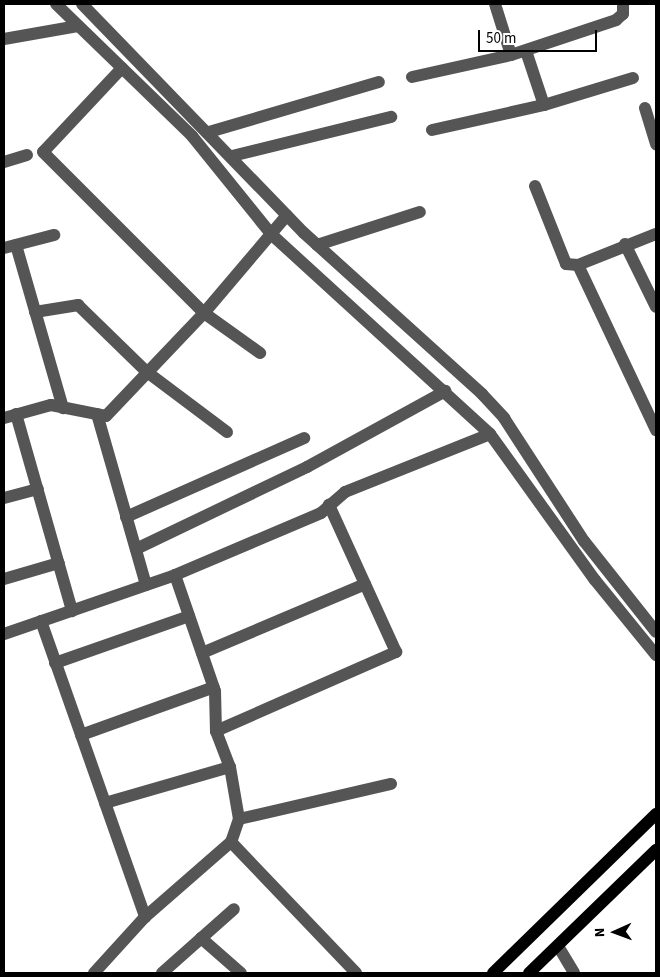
<!DOCTYPE html>
<html>
<head>
<meta charset="utf-8">
<style>
	body { margin:0 }
	#map { position:relative; width:660px; height:977px; overflow:hidden; background:#fff; font-family:"Source Sans 3",sans-serif }
	div>[style] { position:absolute }
	.minor>* { height:12px; margin:-6px; padding:0 6px; transform-origin:6px; border-radius:6px; background:#555 }
	.major>* { height:12px; margin:-6px; padding:0 6px; transform-origin:6px; border-radius:6px; background:#000 }
	span { translate:-50% -50%; white-space:nowrap; text-align:center; line-height:1.15; -webkit-text-stroke:5px #fff; paint-order:stroke }
	.frame { position:absolute; inset:0; border:5px solid #000; pointer-events:none }
	.north { position:absolute; left:590px; top:907px; width:50px; height:50px; -webkit-text-stroke:4px #fff; paint-order:stroke; rotate:268deg; font-size:14px; font-weight:700; line-height:20px; text-align:center; color:#000 }
	.north::after { content:''; display:block; margin:auto; width:18px; height:22px; background:#000; clip-path:polygon(50% 0,100% 100%,50% 72%,0 100%) }
	.scale { position:absolute; left:478px; top:30px; width:119px; height:22px; box-sizing:border-box; border:2px solid #000; border-top:0; padding-left:6px; font-size:15px; line-height:18px; white-space:nowrap; color:#000; -webkit-text-stroke:4px #fff; paint-order:stroke }
</style>
</head>
<body>
<div id="map">
	<div class="minor">
		<div style="left:56px;top:4px;width:190px;rotate:44.1deg"></div>
		<div style="left:192px;top:136px;width:126px;rotate:51.1deg"></div>
		<div style="left:271px;top:234px;width:297px;rotate:42.4deg"></div>
		<div style="left:490px;top:434px;width:180px;rotate:54.3deg"></div>
		<div style="left:595px;top:580px;width:97px;rotate:50.9deg"></div>
		<div style="left:82px;top:4px;width:319px;rotate:45.9deg"></div>
		<div style="left:304px;top:233px;width:240px;rotate:42.1deg"></div>
		<div style="left:482px;top:394px;width:33px;rotate:47deg"></div>
		<div style="left:504px;top:418px;width:147px;rotate:57deg"></div>
		<div style="left:584px;top:541px;width:116px;rotate:51.6deg"></div>
		<div style="left:495px;top:4px;width:53px;rotate:72.6deg"></div>
		<div style="left:4px;top:39px;width:75px;rotate:-10deg"></div>
		<div style="left:526px;top:51px;width:57px;rotate:71.6deg"></div>
		<div style="left:122px;top:68px;width:115px;rotate:133.2deg"></div>
		<div style="left:43px;top:152px;width:228px;rotate:45deg"></div>
		<div style="left:204px;top:313px;width:69px;rotate:35.5deg"></div>
		<div style="left:412px;top:77px;width:101px;rotate:-12.5deg"></div>
		<div style="left:511px;top:55px;width:111px;rotate:-18.4deg"></div>
		<div style="left:616px;top:20px;width:9px;rotate:-41deg"></div>
		<div style="left:623px;top:14px;width:10px;rotate:-90deg"></div>
		<div style="left:645px;top:108px;width:38px;rotate:73deg"></div>
		<div style="left:432px;top:130px;width:115px;rotate:-12.6deg"></div>
		<div style="left:544px;top:105px;width:93px;rotate:-16.9deg"></div>
		<div style="left:209px;top:132px;width:177px;rotate:-16.4deg"></div>
		<div style="left:232px;top:156px;width:164px;rotate:-13.8deg"></div>
		<div style="left:4px;top:162px;width:24px;rotate:-17deg"></div>
		<div style="left:535px;top:186px;width:84px;rotate:68.3deg"></div>
		<div style="left:566px;top:264px;width:12px;rotate:5deg"></div>
		<div style="left:578px;top:265px;width:84px;rotate:-21.7deg"></div>
		<div style="left:625px;top:244px;width:70px;rotate:63.8deg"></div>
		<div style="left:16px;top:245px;width:170px;rotate:73.9deg"></div>
		<div style="left:317px;top:245px;width:108px;rotate:-17.8deg"></div>
		<div style="left:4px;top:248px;width:52px;rotate:-14.6deg"></div>
		<div style="left:578px;top:265px;width:183px;rotate:64.7deg"></div>
		<div style="left:35px;top:312px;width:44px;rotate:-9.2deg"></div>
		<div style="left:78px;top:305px;width:96px;rotate:44.2deg"></div>
		<div style="left:147px;top:372px;width:100px;rotate:36.9deg"></div>
		<div style="left:16px;top:414px;width:205px;rotate:74.1deg"></div>
		<div style="left:97px;top:414px;width:178px;rotate:74deg"></div>
		<div style="left:4px;top:418px;width:49px;rotate:-15.5deg"></div>
		<div style="left:51px;top:405px;width:56px;rotate:11.3deg"></div>
		<div style="left:106px;top:416px;width:142px;rotate:-46.4deg"></div>
		<div style="left:204px;top:313px;width:128px;rotate:-49.7deg"></div>
		<div style="left:4px;top:498px;width:35px;rotate:-15deg"></div>
		<div style="left:126px;top:517px;width:195px;rotate:-23.9deg"></div>
		<div style="left:136px;top:549px;width:190px;rotate:-25.6deg"></div>
		<div style="left:307px;top:467px;width:158px;rotate:-28.8deg"></div>
		<div style="left:175px;top:575px;width:123px;rotate:71deg"></div>
		<div style="left:215px;top:691px;width:40px;rotate:88.6deg"></div>
		<div style="left:216px;top:731px;width:39px;rotate:69deg"></div>
		<div style="left:230px;top:767px;width:53px;rotate:80.2deg"></div>
		<div style="left:239px;top:819px;width:24px;rotate:109deg"></div>
		<div style="left:231px;top:842px;width:181px;rotate:46.3deg"></div>
		<div style="left:4px;top:579px;width:57px;rotate:-16.2deg"></div>
		<div style="left:41px;top:621px;width:314px;rotate:70.6deg"></div>
		<div style="left:4px;top:634px;width:181px;rotate:-19deg"></div>
		<div style="left:175px;top:575px;width:159px;rotate:-23deg"></div>
		<div style="left:321px;top:513px;width:32px;rotate:-41deg"></div>
		<div style="left:345px;top:492px;width:156px;rotate:-21.8deg"></div>
		<div style="left:202px;top:653px;width:177px;rotate:-22.9deg"></div>
		<div style="left:55px;top:663px;width:142px;rotate:-19.3deg"></div>
		<div style="left:216px;top:731px;width:197px;rotate:-23.7deg"></div>
		<div style="left:396px;top:652px;width:162px;rotate:-114.5deg"></div>
		<div style="left:81px;top:735px;width:141px;rotate:-19.8deg"></div>
		<div style="left:105px;top:803px;width:130px;rotate:-16.1deg"></div>
		<div style="left:239px;top:819px;width:156px;rotate:-13deg"></div>
		<div style="left:201px;top:938px;width:53px;rotate:41.2deg"></div>
		<div style="left:558px;top:946px;width:31px;rotate:59deg"></div>
		<div style="left:94px;top:973px;width:76px;rotate:-47.7deg"></div>
		<div style="left:145px;top:917px;width:114px;rotate:-41.1deg"></div>
		<div style="left:162px;top:973px;width:96px;rotate:-41.6deg"></div>
	</div>
	<div class="major">
		<div style="left:493px;top:973px;width:228px;rotate:-44.3deg"></div>
		<div style="left:529px;top:973px;width:177px;rotate:-44.1deg"></div>
	</div>
	<div class="frame"></div>
	<div class="north">N</div>
	<div class="scale">50 m</div>
</div>
</body>
</html>
